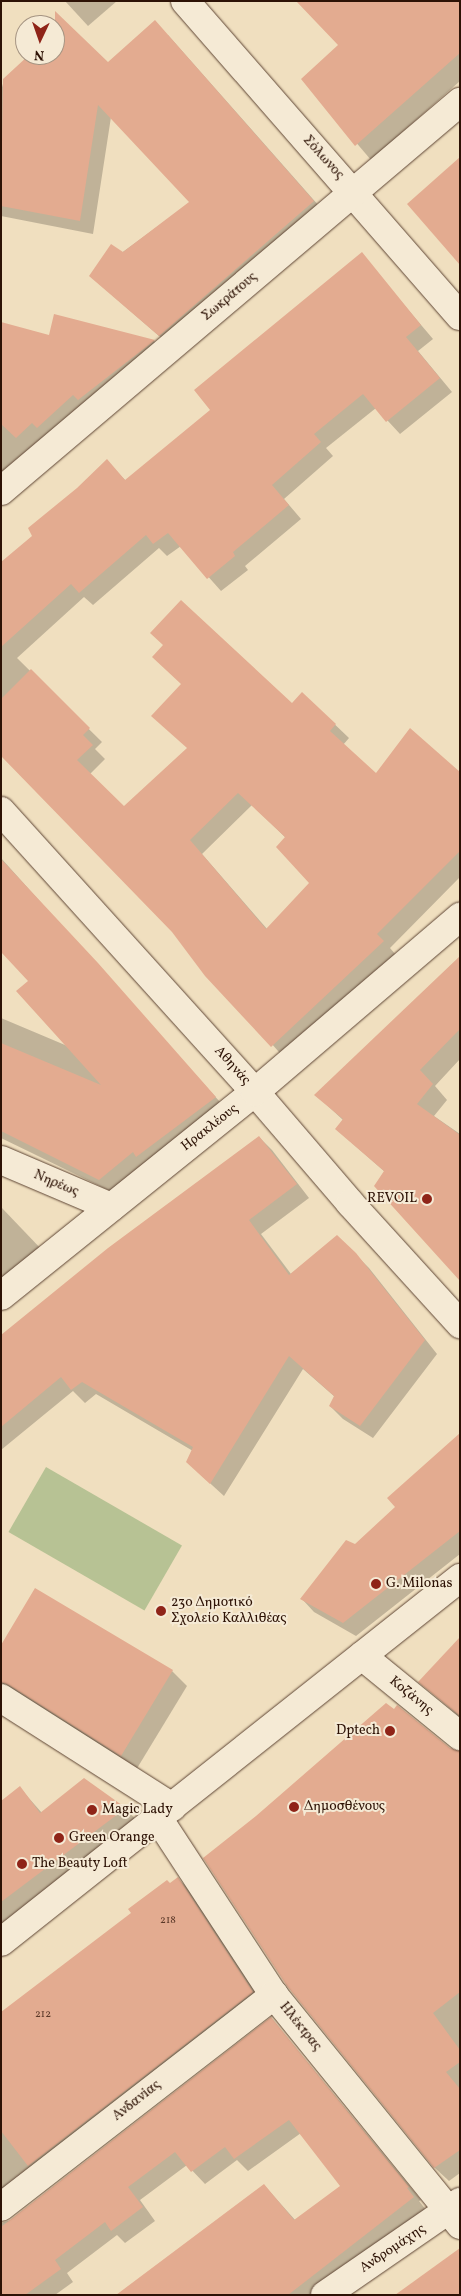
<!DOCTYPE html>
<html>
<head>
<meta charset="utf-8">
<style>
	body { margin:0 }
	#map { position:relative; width:461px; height:2296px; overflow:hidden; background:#f0dfbf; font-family:Vollkorn,serif }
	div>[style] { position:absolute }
	.green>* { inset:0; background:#b7c294; transform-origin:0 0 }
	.shadow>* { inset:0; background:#0003 }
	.building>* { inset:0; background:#e3ab90 }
	.roads { filter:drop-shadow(0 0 1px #5e4534) drop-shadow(0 0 1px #5e4534) }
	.street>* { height:28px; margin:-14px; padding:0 14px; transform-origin:14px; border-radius:14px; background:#f5ead5 }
	.secondary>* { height:28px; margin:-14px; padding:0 14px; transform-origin:14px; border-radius:14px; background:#f5ead5 }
	.dots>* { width:14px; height:14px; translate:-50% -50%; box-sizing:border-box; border:2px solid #f5ead5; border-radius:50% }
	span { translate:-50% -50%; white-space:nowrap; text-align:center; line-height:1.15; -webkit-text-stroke:4px #f5ead5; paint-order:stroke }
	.number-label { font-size:11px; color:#5a3828 }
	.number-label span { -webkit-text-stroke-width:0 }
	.street-label { font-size:14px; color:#2d1205 }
	.poi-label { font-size:14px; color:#2d1205 }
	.right { translate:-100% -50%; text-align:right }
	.left { translate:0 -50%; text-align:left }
	.frame { position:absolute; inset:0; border:2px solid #2d1205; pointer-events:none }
	.north { position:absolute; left:15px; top:15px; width:50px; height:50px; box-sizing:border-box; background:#f5ead5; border:1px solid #a59482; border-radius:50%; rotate:183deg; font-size:14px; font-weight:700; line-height:20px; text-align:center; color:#2d1205 }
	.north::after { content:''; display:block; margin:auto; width:18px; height:22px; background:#8f2418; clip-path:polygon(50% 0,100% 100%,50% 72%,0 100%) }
</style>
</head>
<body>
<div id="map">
	<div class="green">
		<div style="left:46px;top:1467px;width:157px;height:75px;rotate:30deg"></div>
	</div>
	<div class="shadow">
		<div style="clip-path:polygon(65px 1px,117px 1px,88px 26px)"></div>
		<div style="clip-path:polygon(460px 1px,460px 81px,371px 160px,302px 79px,340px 45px)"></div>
		<div style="clip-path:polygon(55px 33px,108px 63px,168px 35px,327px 215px,174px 349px,90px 276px,191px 202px,111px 117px,93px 234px,1px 216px,1px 91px,4px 80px,31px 55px,55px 55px)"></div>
		<div style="clip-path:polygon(evenodd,361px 254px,433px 339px,418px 351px,452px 392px,400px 434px,376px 408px,326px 448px,333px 456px,284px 499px,301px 519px,245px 566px,248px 570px,221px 591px,181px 546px,167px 556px,159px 548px,93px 605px,84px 597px,17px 658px,102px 742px,95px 749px,105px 759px,90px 774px,124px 808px,292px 705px,303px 694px,349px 738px,343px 745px,376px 775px,460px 773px,460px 877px,390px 948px,396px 955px,285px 1059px,173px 931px,1px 754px,1px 564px,33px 536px,107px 461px,126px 481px,212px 410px,361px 254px,252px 805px,286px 838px,311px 883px,268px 930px,202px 854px,252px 805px)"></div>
		<div style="clip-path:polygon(55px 316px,154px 341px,166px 354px,1px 478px,1px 323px,50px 336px)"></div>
		<div style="clip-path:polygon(1px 858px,229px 1112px,114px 1193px,1px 1138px,1px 1018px,84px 1053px,30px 981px,1px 950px)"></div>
		<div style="clip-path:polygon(460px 957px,460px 1059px,435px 1086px,447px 1100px,434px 1116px,460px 1134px,460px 1279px,385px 1172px,336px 1129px,343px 1120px,316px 1095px)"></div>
		<div style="clip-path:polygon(259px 1137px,272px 1150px,309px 1198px,261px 1234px,291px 1274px,337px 1236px,369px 1268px,437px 1354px,373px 1438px,343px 1419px,330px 1406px,335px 1397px,303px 1369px,224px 1496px,201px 1475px,193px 1451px,96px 1394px,85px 1403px,73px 1391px,1px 1450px,1px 1336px)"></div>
		<div style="clip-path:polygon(1px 1207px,44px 1252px,1px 1284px)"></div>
		<div style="clip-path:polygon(460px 1435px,460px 1554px,356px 1636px,314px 1612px,302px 1599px,397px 1507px)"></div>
		<div style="clip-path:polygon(460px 1639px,460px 1717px,420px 1682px)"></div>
		<div style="clip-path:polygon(1px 1647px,172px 1671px,187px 1686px,136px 1770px,1px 1692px)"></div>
		<div style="clip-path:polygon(450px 1749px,460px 1752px,460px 2173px,449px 2181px,435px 2168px,288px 1985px)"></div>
		<div style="clip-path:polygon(84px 1779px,125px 1809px,139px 1822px,1px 1925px,1px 1802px,20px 1788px,42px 1813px)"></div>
		<div style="clip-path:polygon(178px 1879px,191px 1891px,265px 2005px,1px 2211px,1px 2014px)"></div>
		<div style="clip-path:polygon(271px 2018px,421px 2200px,419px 2201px,426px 2210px,318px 2295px,118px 2295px,264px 2185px,296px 2221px,342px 2187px,301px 2133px,248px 2171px,237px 2160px,205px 2184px,187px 2165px,140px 2200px,155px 2221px,125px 2243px,117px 2235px,67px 2273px,73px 2282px,55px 2295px,1px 2295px,1px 2223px,11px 2220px)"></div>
	</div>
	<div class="building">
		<div style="clip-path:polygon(296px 1px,460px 1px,460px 53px,355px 146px,301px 79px,338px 45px)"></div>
		<div style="clip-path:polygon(55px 11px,108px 62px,155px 20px,314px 201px,159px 336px,89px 276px,111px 244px,123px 252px,189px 202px,98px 105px,80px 221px,1px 206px,3px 79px,29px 55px,55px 55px)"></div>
		<div style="clip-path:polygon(460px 157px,460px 265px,407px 204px)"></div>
		<div style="clip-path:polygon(362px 252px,421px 325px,406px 337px,440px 378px,386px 422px,363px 394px,314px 434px,321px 442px,272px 485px,289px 505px,233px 552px,235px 556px,207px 579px,168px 533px,153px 544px,146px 535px,79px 593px,71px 584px,1px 647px,1px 562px,32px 536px,28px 528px,77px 488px,107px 459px,125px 480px,210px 410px,194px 390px)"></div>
		<div style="clip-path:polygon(54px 314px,155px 340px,78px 400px,73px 395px,37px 428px,32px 423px,16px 438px,1px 424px,1px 322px,49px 335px)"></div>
		<div style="clip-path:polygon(evenodd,181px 600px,292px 703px,302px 692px,336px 724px,330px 731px,376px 773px,410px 728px,460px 772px,460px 851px,377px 934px,384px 941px,271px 1047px,205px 976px,172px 932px,1px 756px,1px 699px,31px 669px,90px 728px,83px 735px,93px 745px,77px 760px,124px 806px,187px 748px,151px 716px,181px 684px,152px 657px,163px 645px,150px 633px,181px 600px,238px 793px,285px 837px,276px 847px,309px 883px,266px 929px,190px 840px,238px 793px)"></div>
		<div style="clip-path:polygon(1px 859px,98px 963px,216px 1097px,136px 1157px,133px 1152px,99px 1180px,1px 1131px,1px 1043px,101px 1085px,16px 991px,28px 981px,1px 952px)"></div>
		<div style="clip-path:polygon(460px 956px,460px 1029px,420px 1070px,433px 1084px,417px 1104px,460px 1135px,460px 1281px,374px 1186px,384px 1171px,335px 1129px,343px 1119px,314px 1095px)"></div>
		<div style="clip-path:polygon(259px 1136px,297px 1184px,249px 1220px,289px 1275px,337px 1235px,356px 1253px,425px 1340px,360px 1426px,329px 1406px,334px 1396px,289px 1356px,210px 1484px,186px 1462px,193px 1447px,82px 1382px,71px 1390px,61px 1377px,1px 1427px,1px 1335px,108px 1248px)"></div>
		<div style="clip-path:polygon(460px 1433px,460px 1531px,343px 1623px,300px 1599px,346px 1540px,355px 1544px,395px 1507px,387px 1498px)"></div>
		<div style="clip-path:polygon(35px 1588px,173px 1670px,121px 1756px,9px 1685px,1px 1682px,1px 1645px)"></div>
		<div style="clip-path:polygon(460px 1637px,460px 1716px,418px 1682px)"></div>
		<div style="clip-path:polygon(386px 1703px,394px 1709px,397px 1705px,450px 1748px,460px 1751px,460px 1992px,433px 2013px,460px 2050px,460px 2062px,446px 2072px,460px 2089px,460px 2150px,434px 2168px,287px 1986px,203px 1858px,256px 1816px)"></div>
		<div style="clip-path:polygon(84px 1778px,126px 1808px,1px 1902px,1px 1801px,20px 1786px,40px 1813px)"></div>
		<div style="clip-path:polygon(178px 1877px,253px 1992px,28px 2166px,1px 2131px,1px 2012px,131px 1913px,128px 1909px,167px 1880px,170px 1883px)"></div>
		<div style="clip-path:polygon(271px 2017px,409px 2187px,407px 2188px,414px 2197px,288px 2295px,116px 2295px,264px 2184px,294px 2220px,340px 2186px,289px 2120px,234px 2159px,225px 2147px,191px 2172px,175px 2152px,128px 2187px,143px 2207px,111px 2231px,105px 2222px,55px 2260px,61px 2269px,25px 2295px,1px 2295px,1px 2227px)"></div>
		<div style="clip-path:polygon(460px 2248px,460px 2295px,395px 2295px)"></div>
	</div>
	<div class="roads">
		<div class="street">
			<div style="left:185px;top:1px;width:418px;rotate:48.9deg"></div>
			<div style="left:1px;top:491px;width:602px;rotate:-40.28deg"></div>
			<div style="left:1px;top:811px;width:379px;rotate:47.9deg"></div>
			<div style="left:255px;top:1092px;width:146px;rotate:49.4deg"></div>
			<div style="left:350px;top:1203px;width:164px;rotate:47.7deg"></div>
			<div style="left:1px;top:1160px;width:120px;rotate:23.1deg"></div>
			<div style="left:1px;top:1296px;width:326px;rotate:-38.8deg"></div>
			<div style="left:255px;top:1092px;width:270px;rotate:-40.5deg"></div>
			<div style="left:362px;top:1656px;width:127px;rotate:39.2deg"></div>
			<div style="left:1px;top:1698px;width:203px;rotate:32.5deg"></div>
			<div style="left:158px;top:1818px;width:212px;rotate:56.8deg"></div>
			<div style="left:274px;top:1995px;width:296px;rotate:51deg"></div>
			<div style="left:1px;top:2207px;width:346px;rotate:-37.8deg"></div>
			<div style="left:325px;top:2295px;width:164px;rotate:-34.6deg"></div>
		</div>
		<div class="secondary">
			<div style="left:1px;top:1942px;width:586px;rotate:-38.42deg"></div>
		</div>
	</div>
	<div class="dots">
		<div style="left:427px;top:1199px;background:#8f2418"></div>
		<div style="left:376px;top:1584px;background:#8f2418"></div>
		<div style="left:161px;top:1611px;background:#8f2418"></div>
		<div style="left:390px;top:1731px;background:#8f2418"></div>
		<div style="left:294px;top:1807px;background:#8f2418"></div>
		<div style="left:92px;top:1810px;background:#8f2418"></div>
		<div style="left:59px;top:1838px;background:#8f2418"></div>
		<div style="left:22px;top:1864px;background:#8f2418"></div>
	</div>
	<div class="number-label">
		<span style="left:168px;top:1921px">218</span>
		<span style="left:43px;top:2015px">212</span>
	</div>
	<div class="street-label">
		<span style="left:323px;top:158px;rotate:48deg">Σόλωνος</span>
		<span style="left:230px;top:297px;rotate:-40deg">Σωκράτους</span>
		<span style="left:232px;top:1066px;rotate:48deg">Αθηνάς</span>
		<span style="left:210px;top:1128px;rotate:-38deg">Ηρακλέους</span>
		<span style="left:56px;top:1184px;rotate:23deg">Νηρέως</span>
		<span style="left:411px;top:1696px;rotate:39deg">Κοζάνης</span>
		<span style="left:300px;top:2027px;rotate:51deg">Ηλέκτρας</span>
		<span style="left:137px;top:2101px;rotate:-38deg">Ανδανiας</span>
		<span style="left:393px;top:2249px;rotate:-34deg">Ανδρομάχης</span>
	</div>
	<div class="poi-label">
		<span class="right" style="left:417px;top:1199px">REVOIL</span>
		<span class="left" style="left:386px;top:1584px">G. Milonas</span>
		<span class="left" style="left:171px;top:1611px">23ο Δημοτικό<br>Σχολείο Καλλιθέας</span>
		<span class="right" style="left:380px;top:1731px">Dptech</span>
		<span class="left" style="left:304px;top:1807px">Δημοσθένους</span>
		<span class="left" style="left:102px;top:1810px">Magic Lady</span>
		<span class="left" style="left:69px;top:1838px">Green Orange</span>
		<span class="left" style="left:32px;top:1864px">The Beauty Loft</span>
	</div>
	<div class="frame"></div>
	<div class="north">N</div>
</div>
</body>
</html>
